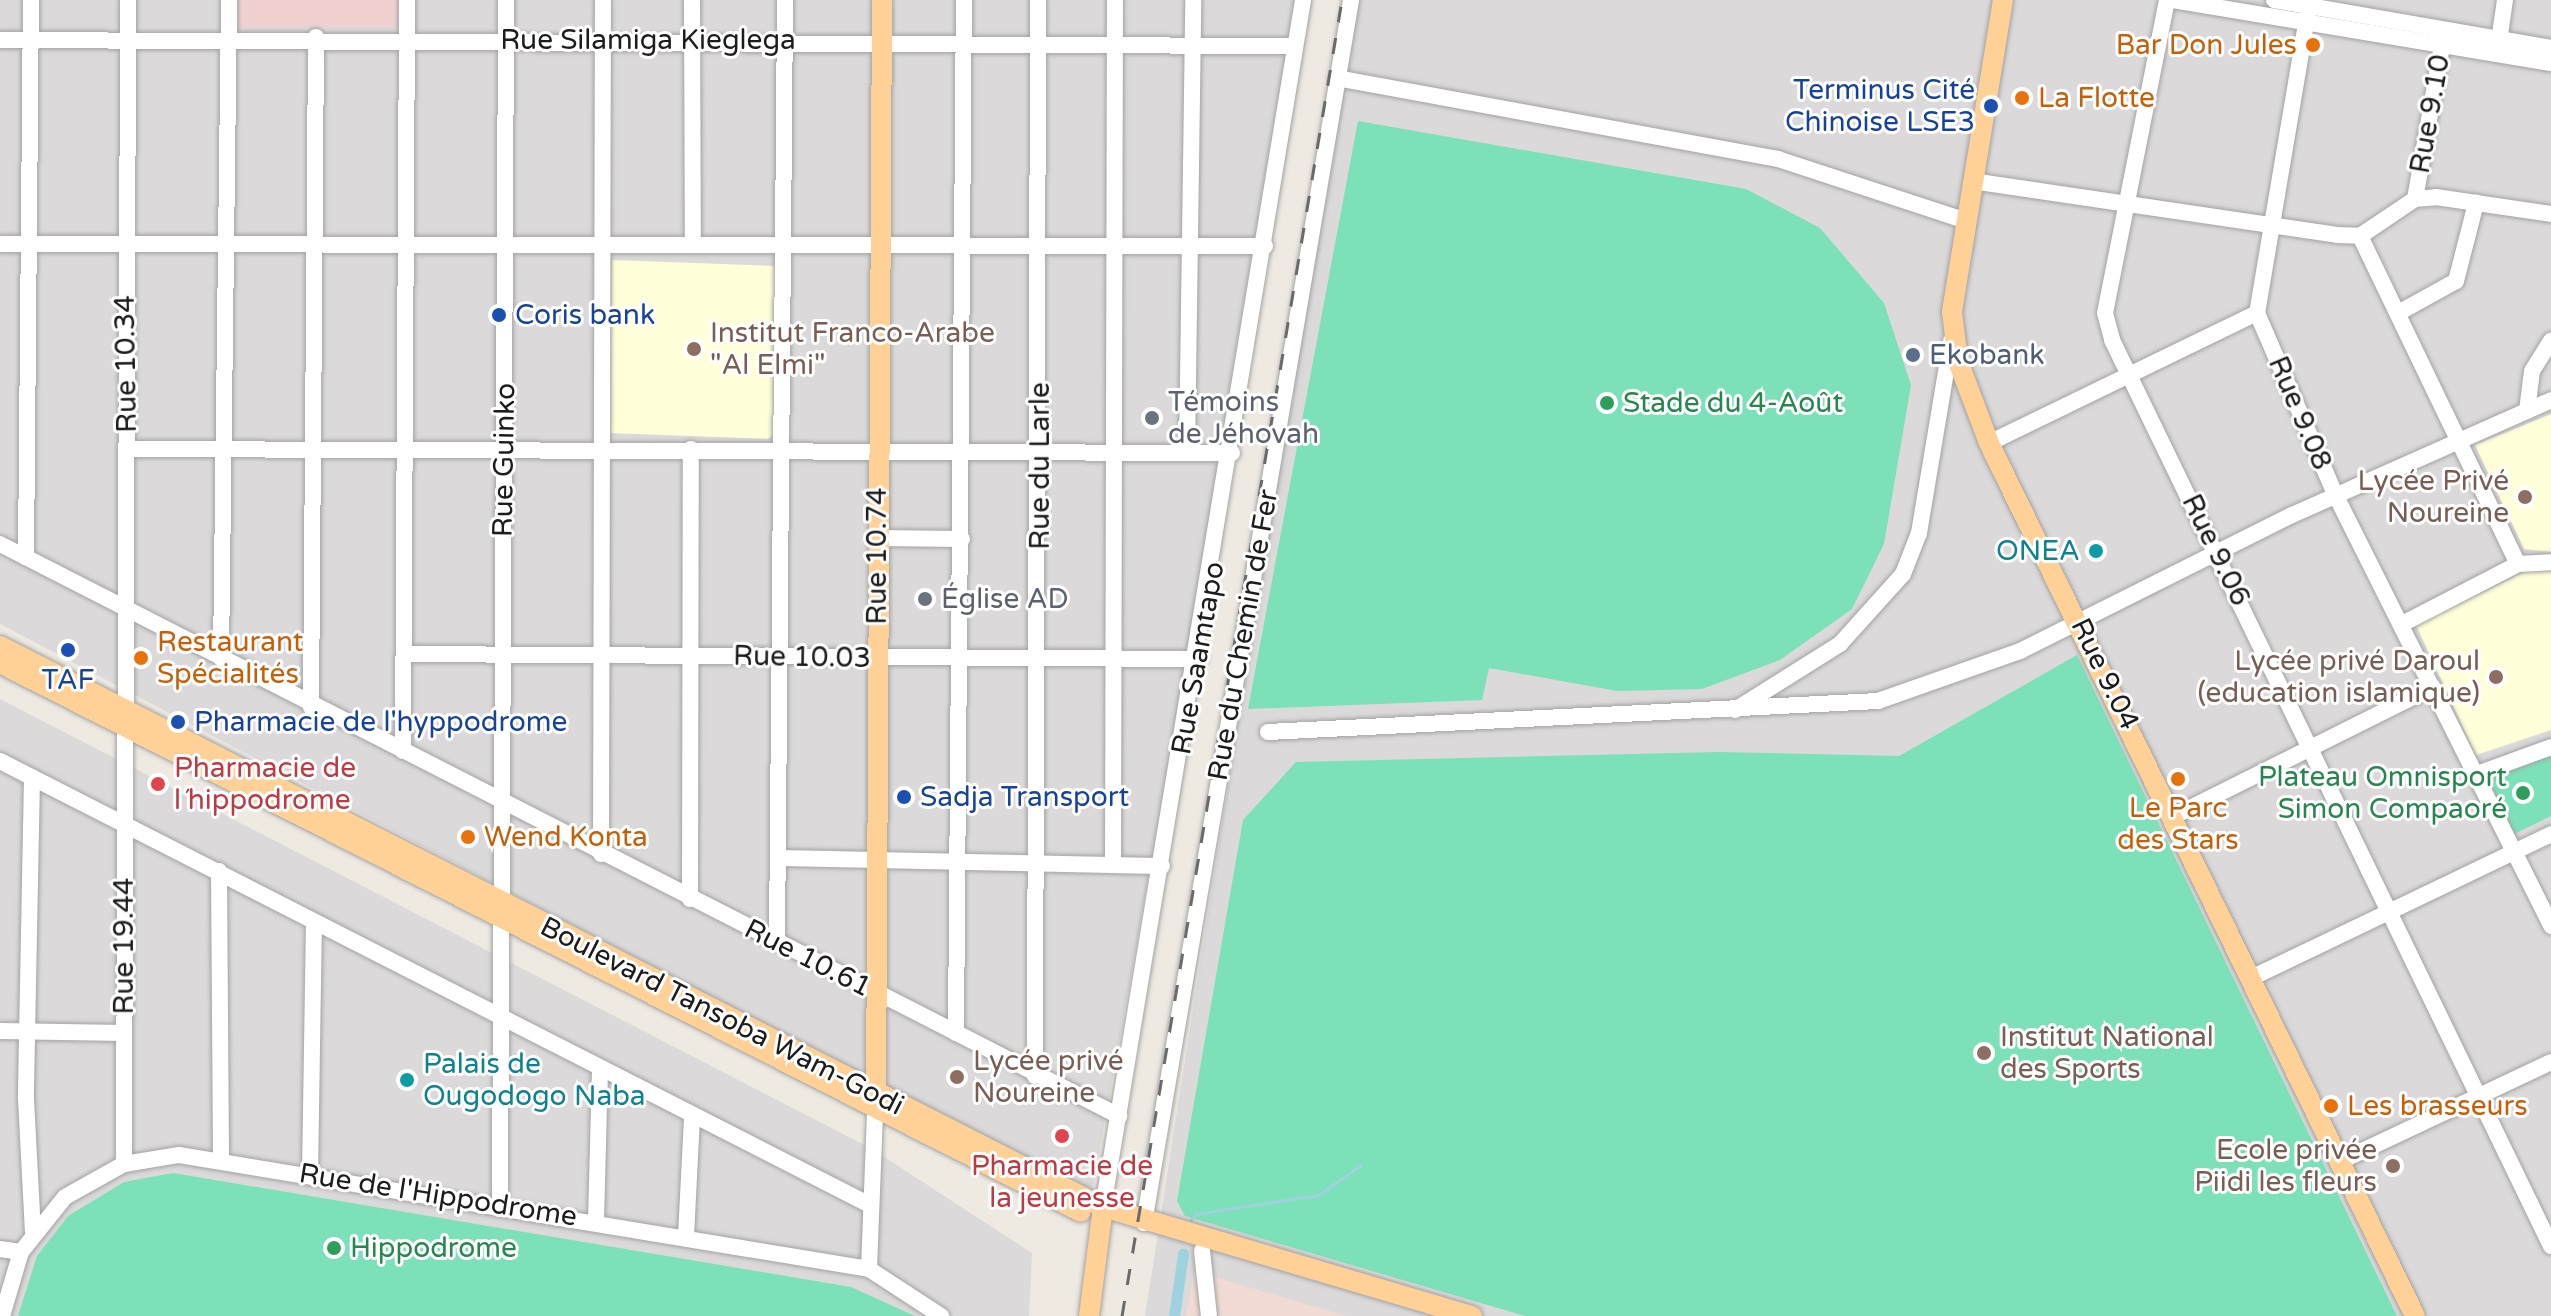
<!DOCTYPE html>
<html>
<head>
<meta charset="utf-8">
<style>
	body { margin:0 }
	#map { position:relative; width:2551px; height:1316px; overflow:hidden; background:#eeeae2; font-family:"Varela Round",sans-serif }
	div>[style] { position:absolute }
	.residential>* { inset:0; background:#dbd9d9 }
	.commercial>* { inset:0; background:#f0d1d0; transform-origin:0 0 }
	.education>* { inset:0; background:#ffffda }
	.military>* { inset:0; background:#f1dbd4 }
	.pitch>* { inset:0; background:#7ce1b9 }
	.stream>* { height:3px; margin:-1.5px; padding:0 1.5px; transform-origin:1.5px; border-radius:1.5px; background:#a0d1de }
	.canal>* { height:11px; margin:-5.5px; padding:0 5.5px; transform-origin:5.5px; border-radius:5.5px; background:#a0d1de }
	.roads { filter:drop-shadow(0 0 2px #a3a3a3) drop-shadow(0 0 2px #a3a3a3) }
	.minor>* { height:16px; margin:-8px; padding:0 8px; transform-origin:8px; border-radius:8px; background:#fff }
	.major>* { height:20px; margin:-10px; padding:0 10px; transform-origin:10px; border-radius:10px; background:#ffd196 }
	.rail>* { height:3px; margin-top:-1.5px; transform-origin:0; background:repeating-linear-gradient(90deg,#6a6a6a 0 16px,transparent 0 32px) }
	.dots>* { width:22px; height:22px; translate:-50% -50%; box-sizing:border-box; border:4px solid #fff; border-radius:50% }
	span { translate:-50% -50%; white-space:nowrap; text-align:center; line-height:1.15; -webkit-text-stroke:6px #fff; paint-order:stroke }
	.street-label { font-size:28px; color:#1c1c1c }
	.food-label { font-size:28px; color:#c56008 }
	.right { translate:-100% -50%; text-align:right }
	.left { translate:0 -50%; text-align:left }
	.transit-label { font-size:28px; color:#164399 }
	.education-label { font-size:28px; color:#785e54 }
	.service-label { font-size:28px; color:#4e5e75 }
	.worship-label { font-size:28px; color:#5b616d }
	.leisure-label { font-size:28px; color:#27864d }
	.culture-label { font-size:28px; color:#0d838f }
	.health-label { font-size:28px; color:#be3a42 }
</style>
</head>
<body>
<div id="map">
	<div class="residential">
		<div style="clip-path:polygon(0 0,1306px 0,1091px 1198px,0 624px)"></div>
		<div style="clip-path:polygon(1351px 0,2551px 0,2551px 1316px,1145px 1316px)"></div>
		<div style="clip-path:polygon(0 699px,872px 1149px,1032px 1253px,1029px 1316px,0 1316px)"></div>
	</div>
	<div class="commercial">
		<div style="left:232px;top:0;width:169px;height:27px"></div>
	</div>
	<div class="education">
		<div style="clip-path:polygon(612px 260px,777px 266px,776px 433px,768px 439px,610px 433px)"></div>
		<div style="clip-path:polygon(2551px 414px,2551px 552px,2524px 549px,2475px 445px)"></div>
		<div style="clip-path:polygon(2551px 571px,2551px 730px,2476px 755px,2416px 625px,2525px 572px)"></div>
	</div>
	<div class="military">
		<div style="clip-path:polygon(1194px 1271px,1346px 1316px,1186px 1316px)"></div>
	</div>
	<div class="pitch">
		<div style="clip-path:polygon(1358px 121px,1746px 189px,1820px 228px,1884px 303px,1911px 385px,1884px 544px,1852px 609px,1780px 660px,1702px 689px,1617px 691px,1489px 668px,1482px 700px,1248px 709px)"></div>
		<div style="clip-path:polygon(2077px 655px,2397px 1316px,1525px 1316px,1185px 1216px,1177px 1201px,1243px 820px,1296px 762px,1718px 752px,1899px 756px)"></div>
		<div style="clip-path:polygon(2551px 748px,2551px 816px,2514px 834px,2484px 770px)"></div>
		<div style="clip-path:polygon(173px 1173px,851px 1287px,915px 1316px,18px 1316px,37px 1256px,68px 1216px,124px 1182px)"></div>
	</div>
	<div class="stream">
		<div style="left:1187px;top:1225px;width:14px;rotate:-54deg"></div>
		<div style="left:1195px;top:1214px;width:124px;rotate:-8.8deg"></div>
		<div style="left:1318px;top:1195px;width:52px;rotate:-34.9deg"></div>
	</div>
	<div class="canal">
		<div style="left:1174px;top:1316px;width:63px;rotate:-81.7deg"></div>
	</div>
	<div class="roads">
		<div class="minor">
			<div style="left:692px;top:0;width:244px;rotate:89.8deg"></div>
			<div style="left:2167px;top:0;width:319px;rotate:101.2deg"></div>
			<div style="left:2105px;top:313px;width:28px;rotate:75deg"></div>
			<div style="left:2112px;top:340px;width:1007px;rotate:64.15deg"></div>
			<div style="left:2173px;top:0;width:383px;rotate:9.5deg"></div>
			<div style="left:2274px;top:0;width:281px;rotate:9.8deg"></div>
			<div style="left:2310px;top:0;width:317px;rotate:99.6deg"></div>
			<div style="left:2257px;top:313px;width:199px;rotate:66.7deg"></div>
			<div style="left:2336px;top:496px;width:481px;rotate:63.4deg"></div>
			<div style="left:0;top:40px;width:1295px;rotate:0.27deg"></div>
			<div style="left:2498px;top:48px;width:49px;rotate:-81.7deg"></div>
			<div style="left:1337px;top:78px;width:448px;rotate:10.4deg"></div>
			<div style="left:1778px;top:159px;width:195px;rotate:18.2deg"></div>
			<div style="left:1972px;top:181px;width:369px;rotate:8.4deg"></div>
			<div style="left:2337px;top:235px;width:23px;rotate:2deg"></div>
			<div style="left:2360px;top:236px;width:66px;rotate:-33.9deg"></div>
			<div style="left:2415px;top:199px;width:21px;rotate:-5deg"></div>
			<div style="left:2436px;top:197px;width:116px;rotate:8.4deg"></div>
			<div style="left:2415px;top:199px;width:167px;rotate:-80deg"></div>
			<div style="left:2360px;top:236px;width:364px;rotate:64.3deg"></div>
			<div style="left:0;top:244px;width:1265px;rotate:0.09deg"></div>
			<div style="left:2400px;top:312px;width:64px;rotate:-29deg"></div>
			<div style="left:2456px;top:281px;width:81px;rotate:-75.6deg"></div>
			<div style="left:2527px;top:411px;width:40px;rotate:-82.9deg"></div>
			<div style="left:2532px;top:371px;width:36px;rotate:-58deg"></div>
			<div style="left:1989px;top:443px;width:298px;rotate:-25.9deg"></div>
			<div style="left:127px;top:449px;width:1105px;rotate:0.21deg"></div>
			<div style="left:1187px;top:452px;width:452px;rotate:-89.2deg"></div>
			<div style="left:877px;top:538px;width:85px;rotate:0.7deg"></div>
			<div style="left:0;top:544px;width:1257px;rotate:27.07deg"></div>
			<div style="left:26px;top:557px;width:557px;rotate:-89.49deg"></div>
			<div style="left:2402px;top:624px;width:131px;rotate:-27.3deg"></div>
			<div style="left:2518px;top:564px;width:33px;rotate:-3deg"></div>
			<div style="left:405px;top:654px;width:794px;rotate:0.36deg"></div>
			<div style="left:221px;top:658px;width:658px;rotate:-89.3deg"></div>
			<div style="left:311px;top:707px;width:670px;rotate:-89.57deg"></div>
			<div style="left:1735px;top:710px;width:124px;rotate:-32.2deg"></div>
			<div style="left:1840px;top:644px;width:94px;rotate:-48deg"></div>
			<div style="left:1903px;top:574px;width:44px;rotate:-68.7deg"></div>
			<div style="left:1919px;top:533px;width:195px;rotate:-80.5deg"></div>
			<div style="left:1268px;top:732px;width:611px;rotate:-2.91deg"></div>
			<div style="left:1878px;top:701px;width:151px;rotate:-19.4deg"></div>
			<div style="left:2020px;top:651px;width:304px;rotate:-26.6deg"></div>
			<div style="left:2292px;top:515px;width:283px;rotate:-23.9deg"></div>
			<div style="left:403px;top:751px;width:751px;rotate:-89.69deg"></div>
			<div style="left:0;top:761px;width:977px;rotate:27.04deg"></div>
			<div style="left:2477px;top:774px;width:79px;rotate:-20deg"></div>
			<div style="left:32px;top:777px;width:322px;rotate:91.1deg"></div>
			<div style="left:26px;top:1099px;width:133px;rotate:87deg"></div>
			<div style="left:2174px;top:816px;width:289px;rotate:-26.5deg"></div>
			<div style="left:601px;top:854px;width:854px;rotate:-89.87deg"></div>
			<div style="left:778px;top:858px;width:384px;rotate:1.2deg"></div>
			<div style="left:1113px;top:864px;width:864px;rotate:-89.87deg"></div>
			<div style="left:219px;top:871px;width:288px;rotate:89.6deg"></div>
			<div style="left:690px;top:899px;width:450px;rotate:-89.9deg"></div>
			<div style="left:777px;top:942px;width:942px;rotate:-89.51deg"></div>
			<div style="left:2251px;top:978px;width:333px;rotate:-25.6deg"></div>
			<div style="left:0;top:1031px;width:124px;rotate:0.9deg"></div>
			<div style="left:956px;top:1033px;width:1033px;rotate:-89.56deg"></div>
			<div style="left:1035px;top:1076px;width:1076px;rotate:-89.84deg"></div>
			<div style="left:2343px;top:1160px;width:230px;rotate:-25.2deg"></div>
			<div style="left:124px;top:1164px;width:1164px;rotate:-89.8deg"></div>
			<div style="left:310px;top:1174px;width:247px;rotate:-89.1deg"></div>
			<div style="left:500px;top:1205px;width:1205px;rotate:-89.71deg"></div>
			<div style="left:1103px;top:1207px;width:1223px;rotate:-80.59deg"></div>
			<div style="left:596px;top:1221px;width:150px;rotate:-88.5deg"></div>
			<div style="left:1144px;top:1223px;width:1240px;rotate:-80.39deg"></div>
			<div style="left:686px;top:1236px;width:118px;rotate:-87.1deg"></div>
			<div style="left:0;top:1249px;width:21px;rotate:8deg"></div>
			<div style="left:1202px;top:1251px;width:65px;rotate:83.9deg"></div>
			<div style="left:869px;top:1269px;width:157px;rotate:-87.8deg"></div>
			<div style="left:2px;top:1316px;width:67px;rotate:-73.5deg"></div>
			<div style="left:21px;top:1252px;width:70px;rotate:-51.3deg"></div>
			<div style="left:65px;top:1197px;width:68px;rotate:-29.2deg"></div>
			<div style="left:124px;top:1164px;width:56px;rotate:-9.3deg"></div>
			<div style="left:179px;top:1155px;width:699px;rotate:9.38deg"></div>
			<div style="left:869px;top:1269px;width:86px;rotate:33.1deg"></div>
		</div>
		<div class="major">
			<div style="left:2003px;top:0;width:316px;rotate:99.3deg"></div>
			<div style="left:1952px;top:312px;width:49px;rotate:83deg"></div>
			<div style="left:1958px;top:361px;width:88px;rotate:69.3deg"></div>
			<div style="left:1989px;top:443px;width:971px;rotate:63.99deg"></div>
			<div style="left:0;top:646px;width:1237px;rotate:26.96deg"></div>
			<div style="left:1103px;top:1207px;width:385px;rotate:16.5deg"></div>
			<div style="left:0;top:663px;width:1212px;rotate:26.92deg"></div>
			<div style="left:876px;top:1104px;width:1104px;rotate:-89.69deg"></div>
			<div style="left:1089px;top:1316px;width:110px;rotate:-82.7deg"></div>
		</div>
	</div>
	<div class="rail">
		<div style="left:1122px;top:1316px;width:1334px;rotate:-80.51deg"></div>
	</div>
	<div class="dots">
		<div style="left:2313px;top:45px;background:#e8710a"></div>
		<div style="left:2022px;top:98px;background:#e8710a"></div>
		<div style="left:1991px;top:106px;background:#1a4fb4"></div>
		<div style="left:499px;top:315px;background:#1a4fb4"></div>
		<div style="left:694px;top:349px;background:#8d6e63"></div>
		<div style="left:1913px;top:355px;background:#5c6f8a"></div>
		<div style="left:1607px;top:403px;background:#2e9e5b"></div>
		<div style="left:1152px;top:418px;background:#6b7280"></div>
		<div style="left:2525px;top:497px;background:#8d6e63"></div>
		<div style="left:2096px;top:551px;background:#0f9aa8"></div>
		<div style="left:925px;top:599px;background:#6b7280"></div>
		<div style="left:68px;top:650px;background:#1a4fb4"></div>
		<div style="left:141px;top:658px;background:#e8710a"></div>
		<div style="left:2496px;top:677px;background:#8d6e63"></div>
		<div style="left:178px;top:722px;background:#1a4fb4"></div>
		<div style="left:2178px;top:779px;background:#e8710a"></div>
		<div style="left:158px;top:784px;background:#e0444e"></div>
		<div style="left:2523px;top:793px;background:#2e9e5b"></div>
		<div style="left:904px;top:797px;background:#1a4fb4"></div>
		<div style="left:468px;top:837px;background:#e8710a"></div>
		<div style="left:1984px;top:1053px;background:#8d6e63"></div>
		<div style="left:957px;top:1077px;background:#8d6e63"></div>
		<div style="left:407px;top:1080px;background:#0f9aa8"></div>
		<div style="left:2331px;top:1106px;background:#e8710a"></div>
		<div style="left:1062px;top:1136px;background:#e0444e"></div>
		<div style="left:2393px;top:1166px;background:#8d6e63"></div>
		<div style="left:334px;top:1248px;background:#2e9e5b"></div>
	</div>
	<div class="street-label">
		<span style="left:648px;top:40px">Rue Silamiga Kieglega</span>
		<span style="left:2430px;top:114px;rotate:-80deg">Rue 9.10</span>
		<span style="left:126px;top:364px;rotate:-91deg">Rue 10.34</span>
		<span style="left:2300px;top:413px;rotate:67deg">Rue 9.08</span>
		<span style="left:504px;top:460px;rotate:-89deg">Rue Guinko</span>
		<span style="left:1040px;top:466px;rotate:-90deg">Rue du Larle</span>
		<span style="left:2216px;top:550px;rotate:64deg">Rue 9.06</span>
		<span style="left:877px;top:556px;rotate:-90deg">Rue 10.74</span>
		<span style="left:1243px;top:635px;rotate:-80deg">Rue du Chemin de Fer</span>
		<span style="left:802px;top:657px;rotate:1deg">Rue 10.03</span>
		<span style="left:1198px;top:658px;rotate:-80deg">Rue Saamtapo</span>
		<span style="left:2105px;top:674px;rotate:64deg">Rue 9.04</span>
		<span style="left:124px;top:946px;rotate:-90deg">Rue 19.44</span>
		<span style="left:808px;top:958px;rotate:27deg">Rue 10.61</span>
		<span style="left:722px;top:1016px;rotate:27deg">Boulevard Tansoba Wam-Godi</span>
		<span style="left:438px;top:1195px;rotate:9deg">Rue de l'Hippodrome</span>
	</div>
	<div class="food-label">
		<span class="right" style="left:2297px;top:45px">Bar Don Jules</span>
		<span class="left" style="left:2038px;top:98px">La Flotte</span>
		<span class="left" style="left:157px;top:658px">Restaurant<br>Spécialités</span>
		<span style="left:2178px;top:824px">Le Parc<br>des Stars</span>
		<span class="left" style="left:484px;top:837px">Wend Konta</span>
		<span class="left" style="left:2347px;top:1106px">Les brasseurs</span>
	</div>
	<div class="transit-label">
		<span class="right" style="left:1975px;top:106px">Terminus Cité<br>Chinoise LSE3</span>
		<span class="left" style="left:515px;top:315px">Coris bank</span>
		<span style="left:68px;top:680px">TAF</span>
		<span class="left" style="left:194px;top:722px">Pharmacie de l'hyppodrome</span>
		<span class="left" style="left:920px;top:797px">Sadja Transport</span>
	</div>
	<div class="education-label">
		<span class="left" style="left:710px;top:349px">Institut Franco-Arabe<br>"Al Elmi"</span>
		<span class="right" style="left:2509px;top:497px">Lycée Privé<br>Noureine</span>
		<span class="right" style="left:2480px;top:677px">Lycée privé Daroul<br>(education islamique)</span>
		<span class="left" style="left:2000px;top:1053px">Institut National<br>des Sports</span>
		<span class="left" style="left:973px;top:1077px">Lycée privé<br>Noureine</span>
		<span class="right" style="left:2377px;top:1166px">Ecole privée<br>Piidi les fleurs</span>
	</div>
	<div class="service-label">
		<span class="left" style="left:1929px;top:355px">Ekobank</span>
	</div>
	<div class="worship-label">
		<span class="left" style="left:1168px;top:418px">Témoins<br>de Jéhovah</span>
		<span class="left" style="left:941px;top:599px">Église AD</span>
	</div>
	<div class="leisure-label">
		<span class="left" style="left:1623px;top:403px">Stade du 4-Août</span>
		<span class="right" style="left:2507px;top:793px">Plateau Omnisport<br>Simon Compaoré</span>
		<span class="left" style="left:350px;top:1248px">Hippodrome</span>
	</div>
	<div class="culture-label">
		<span class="right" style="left:2080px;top:551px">ONEA</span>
		<span class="left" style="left:423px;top:1080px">Palais de<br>Ougodogo Naba</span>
	</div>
	<div class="health-label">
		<span class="left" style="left:174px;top:784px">Pharmacie de<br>l´hippodrome</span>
		<span style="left:1062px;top:1182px">Pharmacie de<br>la jeunesse</span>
	</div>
</div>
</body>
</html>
